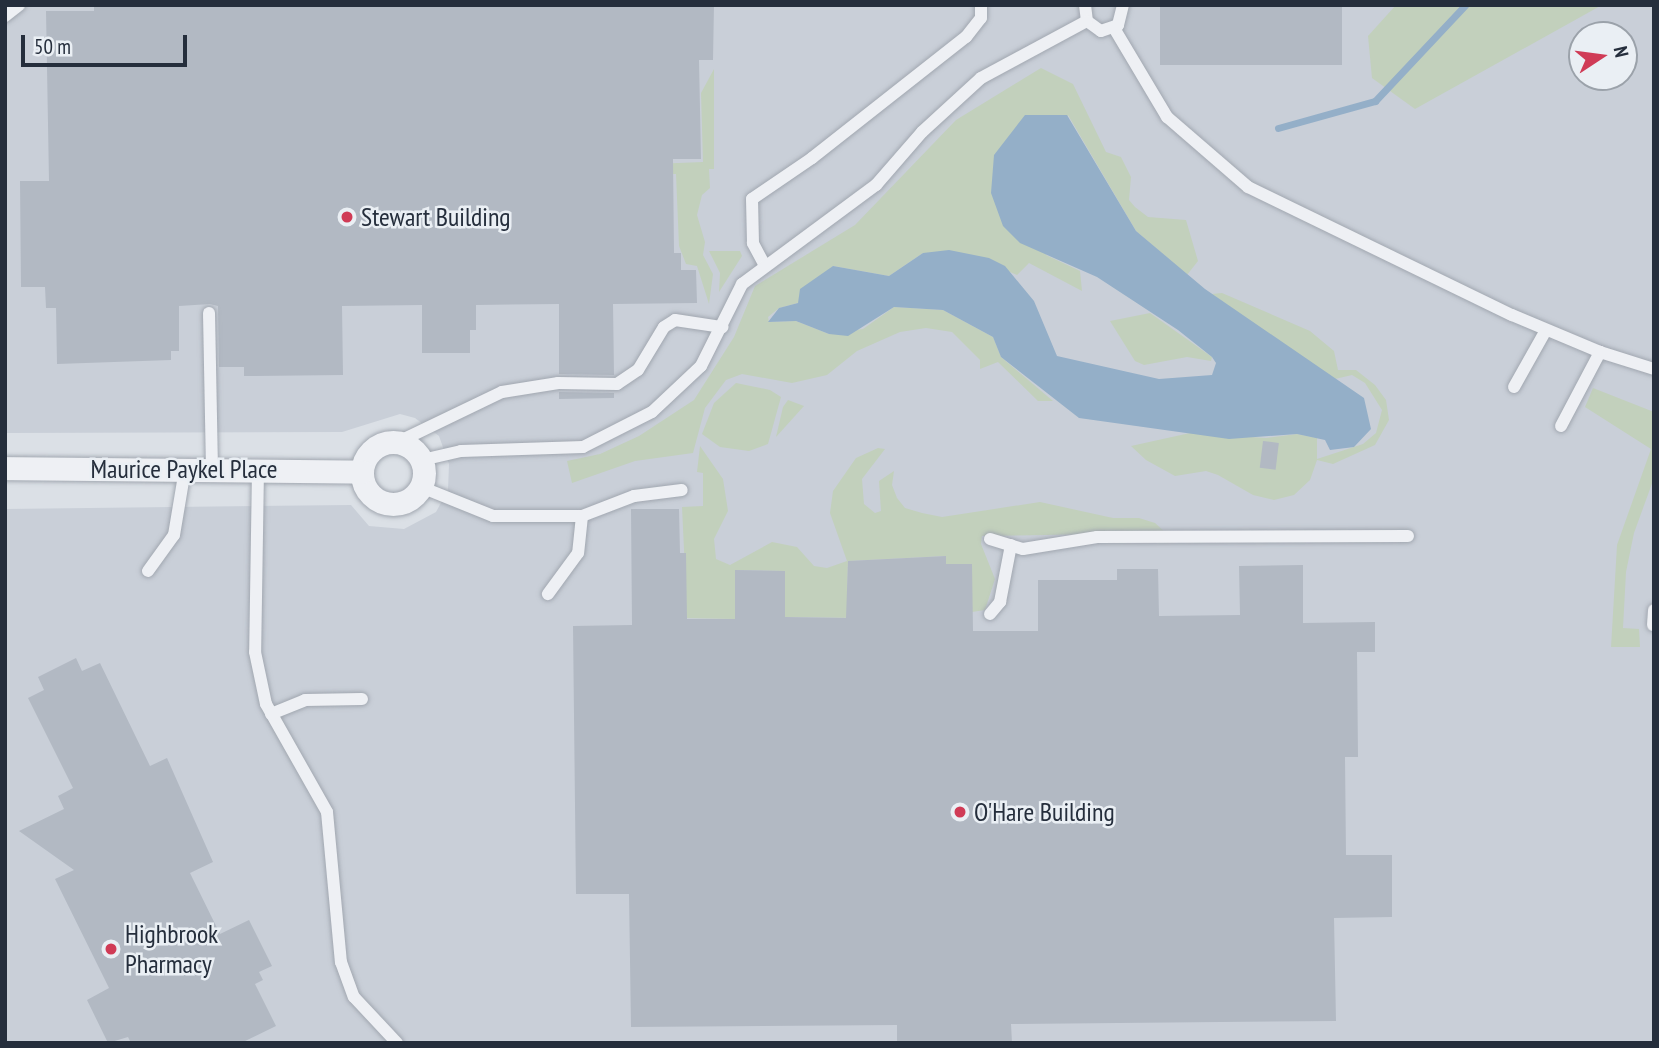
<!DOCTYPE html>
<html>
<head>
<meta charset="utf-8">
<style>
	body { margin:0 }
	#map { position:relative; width:1659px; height:1048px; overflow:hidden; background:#dbe0e6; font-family:"PT Sans Narrow",sans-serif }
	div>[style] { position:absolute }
	.built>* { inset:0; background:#c9cfd8 }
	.green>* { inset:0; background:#c2d0bc }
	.water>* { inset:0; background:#94afc8 }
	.stream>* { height:7px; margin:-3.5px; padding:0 3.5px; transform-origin:3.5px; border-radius:3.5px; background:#94afc8 }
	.building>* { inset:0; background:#b2b9c3; transform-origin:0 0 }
	.roads { filter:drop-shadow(0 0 2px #a1a7b0) drop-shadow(0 0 2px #a1a7b0) }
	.lane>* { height:12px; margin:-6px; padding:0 6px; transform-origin:6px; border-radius:6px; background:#eef0f4 }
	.street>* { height:23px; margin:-11.5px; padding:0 11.5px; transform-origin:11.5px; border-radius:11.5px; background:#eef0f4 }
	.street>.ring { margin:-11.5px; padding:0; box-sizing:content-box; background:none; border:23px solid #eef0f4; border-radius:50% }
	.dots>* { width:19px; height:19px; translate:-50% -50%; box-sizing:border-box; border:4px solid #eaeff4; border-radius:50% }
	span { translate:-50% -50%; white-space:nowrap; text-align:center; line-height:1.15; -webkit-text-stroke:5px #eaeff4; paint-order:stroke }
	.poi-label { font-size:26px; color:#252e3c }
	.left { translate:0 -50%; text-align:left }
	.street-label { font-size:26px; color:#252e3c }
	.frame { position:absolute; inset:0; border:7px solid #252e3c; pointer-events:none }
	.north { position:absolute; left:1568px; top:21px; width:70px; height:70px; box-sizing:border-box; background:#eaeff4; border:2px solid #9ba2aa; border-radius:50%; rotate:77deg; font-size:19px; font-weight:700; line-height:28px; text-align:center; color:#252e3c }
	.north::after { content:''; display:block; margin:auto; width:24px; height:32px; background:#d03b56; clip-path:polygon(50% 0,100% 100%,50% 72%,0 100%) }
	.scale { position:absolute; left:21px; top:35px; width:166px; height:32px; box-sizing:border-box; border:4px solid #252e3c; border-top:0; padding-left:9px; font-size:21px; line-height:24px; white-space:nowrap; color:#252e3c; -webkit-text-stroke:5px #eaeff4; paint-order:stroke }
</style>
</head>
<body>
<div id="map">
	<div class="built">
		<div style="clip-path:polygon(evenodd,5px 5px,1654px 5px,1654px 1043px,5px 1043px,5px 509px,351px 505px,369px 526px,404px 529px,436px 512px,448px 490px,449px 464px,439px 436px,415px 418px,400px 414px,342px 432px,5px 433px,5px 5px,1582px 35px,1624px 35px,1624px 77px,1582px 77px,1582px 35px)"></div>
	</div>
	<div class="green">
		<div style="clip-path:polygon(1396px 5px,1602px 5px,1415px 109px,1372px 78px,1368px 36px)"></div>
		<div style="clip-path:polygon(1041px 68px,1073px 84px,1106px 152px,1121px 157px,1131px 177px,1129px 200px,1135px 207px,1148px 217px,1186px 220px,1198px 261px,1187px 275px,1136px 231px,1068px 115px,1046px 255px,1080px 271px,1082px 291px,1029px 263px,1017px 275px,968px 254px,923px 253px,889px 276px,833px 266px,798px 303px,779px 308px,768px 317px,769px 322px,796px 321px,829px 334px,863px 329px,894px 307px,943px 310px,993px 337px,1001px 357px,1053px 401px,1038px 401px,998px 362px,980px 369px,980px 360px,952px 332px,926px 328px,900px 332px,857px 351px,827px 375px,792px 383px,742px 374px,726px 380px,705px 408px,693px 453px,635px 461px,572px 483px,567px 461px,600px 454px,639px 436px,694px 400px,734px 337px,755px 286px,855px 225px,956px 120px)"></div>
		<div style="clip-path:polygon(714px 69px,714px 169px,709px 169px,710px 188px,702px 195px,697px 215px,705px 242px,703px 255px,713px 274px,709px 304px,697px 266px,686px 264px,679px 246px,676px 174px,652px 174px,653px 164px,703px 162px,701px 93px)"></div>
		<div style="clip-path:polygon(709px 251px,740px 251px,742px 256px,719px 292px,720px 273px)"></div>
		<div style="clip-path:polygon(1222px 293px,1310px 331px,1334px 351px,1338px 370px,1356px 370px,1375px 385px,1386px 400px,1389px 420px,1375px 445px,1333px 464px,1317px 460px,1310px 480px,1294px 495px,1274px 500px,1253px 495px,1218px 475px,1206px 471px,1175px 476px,1146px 460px,1131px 446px,1190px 433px,1266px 438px,1297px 434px,1317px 438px,1317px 459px,1363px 444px,1376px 433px,1382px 410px,1365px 383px,1352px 375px,1335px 379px,1320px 371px,1212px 294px)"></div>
		<div style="clip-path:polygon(1150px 313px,1212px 357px,1211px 361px,1187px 357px,1144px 365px,1135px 361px,1110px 321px)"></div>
		<div style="clip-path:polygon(736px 383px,770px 390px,781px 397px,768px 444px,749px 451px,720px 447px,702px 434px,714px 403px)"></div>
		<div style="clip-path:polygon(1593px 388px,1654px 412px,1654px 478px,1634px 533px,1626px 572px,1623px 628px,1639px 629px,1640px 647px,1611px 647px,1617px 545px,1651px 449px,1585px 407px)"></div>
		<div style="clip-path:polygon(788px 400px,804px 406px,776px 437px,783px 407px)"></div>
		<div style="clip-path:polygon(700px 446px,723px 479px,728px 511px,714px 539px,716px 559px,730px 565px,772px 542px,797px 547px,814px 566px,827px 568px,847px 561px,830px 513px,833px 491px,856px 458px,878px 448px,885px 449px,862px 479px,864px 504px,875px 513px,881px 511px,879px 481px,894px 471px,892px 485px,897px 498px,905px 508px,922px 513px,942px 517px,1040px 502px,1113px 518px,1139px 518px,1155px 523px,1166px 533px,982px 536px,981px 544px,995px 579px,985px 610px,972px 612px,972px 565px,946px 564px,945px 556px,848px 561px,847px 602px,861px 618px,785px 617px,785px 571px,736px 570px,735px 619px,681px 618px,686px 592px,682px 507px,703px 506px,703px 473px,697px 472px)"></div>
	</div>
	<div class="water">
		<div style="clip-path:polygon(1025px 115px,1067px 115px,1136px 231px,1205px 289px,1364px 398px,1371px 429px,1354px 447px,1330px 450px,1325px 440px,1297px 434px,1229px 439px,1079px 418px,1001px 357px,993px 337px,943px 310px,894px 307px,848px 336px,829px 334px,796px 321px,768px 322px,779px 308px,798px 303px,800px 289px,833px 266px,889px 276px,923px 253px,949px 250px,989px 258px,1005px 266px,1034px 301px,1057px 356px,1159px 379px,1212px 375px,1216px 363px,1212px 357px,1178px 330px,1097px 277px,1020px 243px,1003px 226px,991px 193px,994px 155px)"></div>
	</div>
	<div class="stream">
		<div style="left:1278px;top:128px;width:101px;rotate:-15.6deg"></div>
		<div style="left:1375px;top:101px;width:132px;rotate:-46.8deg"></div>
	</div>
	<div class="building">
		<div style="clip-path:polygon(94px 5px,714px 5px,713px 60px,699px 60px,701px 159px,673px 159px,674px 253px,681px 253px,681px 270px,696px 270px,697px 303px,613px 304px,614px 375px,559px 374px,559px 304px,476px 305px,476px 330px,470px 330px,470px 353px,422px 353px,422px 305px,342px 306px,343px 375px,244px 376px,244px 367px,219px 367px,218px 306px,210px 304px,179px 306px,179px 351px,171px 351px,171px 360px,57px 364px,56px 308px,46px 308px,45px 287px,21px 287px,20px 181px,49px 181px,46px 11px,94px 11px)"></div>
		<div style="left:1160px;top:5px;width:182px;height:60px"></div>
		<div style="clip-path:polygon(559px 392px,614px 393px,614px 398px,559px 399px)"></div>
		<div style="left:1263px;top:441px;width:16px;height:27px;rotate:7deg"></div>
		<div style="clip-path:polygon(631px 509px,679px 509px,680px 553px,686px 553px,687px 619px,735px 619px,735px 570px,785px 571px,785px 617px,846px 618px,848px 561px,946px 556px,946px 564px,972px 564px,973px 631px,1038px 631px,1038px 580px,1117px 580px,1117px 569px,1158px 569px,1159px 616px,1240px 615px,1239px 566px,1303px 565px,1303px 623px,1375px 622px,1375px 652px,1357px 652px,1358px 757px,1345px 757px,1346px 855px,1392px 855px,1392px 917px,1334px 918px,1336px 1021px,1011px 1024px,1012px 1043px,897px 1043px,897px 1025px,631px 1027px,629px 894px,576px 894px,573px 626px,632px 625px)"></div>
		<div style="clip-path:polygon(76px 658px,82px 671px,100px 663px,150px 766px,167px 758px,213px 862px,190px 873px,220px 934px,249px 920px,272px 966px,259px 972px,263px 980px,255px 984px,276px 1026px,241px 1043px,131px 1043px,128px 1037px,108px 1043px,87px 1000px,109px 988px,55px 879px,74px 870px,19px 831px,64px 809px,58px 796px,73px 788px,28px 698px,44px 690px,38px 677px)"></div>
	</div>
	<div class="roads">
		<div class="lane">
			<div style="left:1085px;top:5px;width:16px;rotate:83deg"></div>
			<div style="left:1087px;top:21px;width:17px;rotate:36deg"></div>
			<div style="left:1101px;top:31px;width:18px;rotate:-19deg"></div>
			<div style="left:1118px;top:25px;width:21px;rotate:-76deg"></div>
			<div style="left:5px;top:16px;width:18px;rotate:-38deg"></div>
			<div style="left:1114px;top:28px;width:104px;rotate:59.2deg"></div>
			<div style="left:1167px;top:117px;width:107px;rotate:40.8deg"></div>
			<div style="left:1248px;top:187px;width:293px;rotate:25.9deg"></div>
			<div style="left:1512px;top:315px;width:95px;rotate:22.8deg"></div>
			<div style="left:1600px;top:352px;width:57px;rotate:17.5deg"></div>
			<div style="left:764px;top:264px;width:24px;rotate:-118deg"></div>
			<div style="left:753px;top:243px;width:44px;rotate:-91.3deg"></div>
			<div style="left:752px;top:199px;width:73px;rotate:-34.3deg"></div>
			<div style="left:812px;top:158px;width:196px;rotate:-38.2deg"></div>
			<div style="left:966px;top:37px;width:24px;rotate:-52deg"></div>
			<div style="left:981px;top:18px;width:13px;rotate:-90deg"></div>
			<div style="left:209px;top:313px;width:156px;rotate:88.9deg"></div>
			<div style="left:1514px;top:387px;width:65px;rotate:-60.7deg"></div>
			<div style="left:1561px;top:426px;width:84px;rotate:-62.2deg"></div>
			<div style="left:398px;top:442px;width:115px;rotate:-25.7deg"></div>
			<div style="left:502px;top:392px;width:57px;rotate:-9.1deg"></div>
			<div style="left:558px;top:383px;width:59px;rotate:1deg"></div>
			<div style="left:617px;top:384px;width:25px;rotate:-34deg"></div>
			<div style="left:638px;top:370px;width:50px;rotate:-58.8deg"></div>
			<div style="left:664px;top:327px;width:13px;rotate:-32deg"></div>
			<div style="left:675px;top:320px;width:48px;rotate:8.5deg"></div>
			<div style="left:422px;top:460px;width:40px;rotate:-13deg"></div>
			<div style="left:461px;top:451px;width:122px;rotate:-1.9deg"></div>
			<div style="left:583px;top:447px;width:77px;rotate:-26.9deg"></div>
			<div style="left:652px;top:412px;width:67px;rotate:-43.2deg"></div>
			<div style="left:701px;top:366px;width:92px;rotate:-63.4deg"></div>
			<div style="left:742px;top:284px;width:167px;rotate:-36.5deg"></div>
			<div style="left:876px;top:185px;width:70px;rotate:-49deg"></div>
			<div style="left:922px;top:132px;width:80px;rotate:-42.5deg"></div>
			<div style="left:981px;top:78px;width:120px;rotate:-28.3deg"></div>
			<div style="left:258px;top:470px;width:182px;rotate:90.9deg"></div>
			<div style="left:255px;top:652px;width:53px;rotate:78.1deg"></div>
			<div style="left:266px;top:704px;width:124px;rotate:60.5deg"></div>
			<div style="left:327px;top:812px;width:151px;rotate:84.7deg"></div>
			<div style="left:341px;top:962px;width:37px;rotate:70deg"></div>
			<div style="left:354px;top:997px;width:63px;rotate:46.9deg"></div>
			<div style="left:421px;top:487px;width:78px;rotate:21.9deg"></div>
			<div style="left:493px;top:516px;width:89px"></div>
			<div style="left:582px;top:516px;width:37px;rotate:96deg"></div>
			<div style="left:578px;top:553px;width:51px;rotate:126.2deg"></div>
			<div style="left:582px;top:516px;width:56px;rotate:-21deg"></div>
			<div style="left:634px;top:496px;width:48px;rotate:-7.1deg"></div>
			<div style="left:990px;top:539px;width:34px;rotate:17deg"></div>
			<div style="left:1023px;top:549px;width:75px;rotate:-9.2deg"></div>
			<div style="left:1097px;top:537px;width:311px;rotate:-0.2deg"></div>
			<div style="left:148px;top:571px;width:44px;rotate:-54.2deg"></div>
			<div style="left:174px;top:535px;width:67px;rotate:-80.5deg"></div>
			<div style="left:990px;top:614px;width:16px;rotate:-50deg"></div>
			<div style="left:1000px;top:602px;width:58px;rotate:-79.1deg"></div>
			<div style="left:1653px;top:625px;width:15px;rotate:-86deg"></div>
			<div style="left:271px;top:714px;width:37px;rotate:-22deg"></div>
			<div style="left:305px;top:700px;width:57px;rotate:-1deg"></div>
		</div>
		<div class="street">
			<div class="ring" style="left:362px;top:442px;width:39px;height:39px"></div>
			<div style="left:5px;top:468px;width:357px;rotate:0.6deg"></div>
		</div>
	</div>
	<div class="dots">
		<div style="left:347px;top:217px;background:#d03b56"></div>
		<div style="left:960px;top:812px;background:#d03b56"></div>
		<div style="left:111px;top:949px;background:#d03b56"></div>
	</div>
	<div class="poi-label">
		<span class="left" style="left:361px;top:217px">Stewart Building</span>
		<span class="left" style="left:974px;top:812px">O'Hare Building</span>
		<span class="left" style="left:125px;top:949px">Highbrook<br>Pharmacy</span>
	</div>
	<div class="street-label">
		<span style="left:184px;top:469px">Maurice Paykel Place</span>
	</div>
	<div class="frame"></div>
	<div class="north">N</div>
	<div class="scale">50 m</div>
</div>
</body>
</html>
